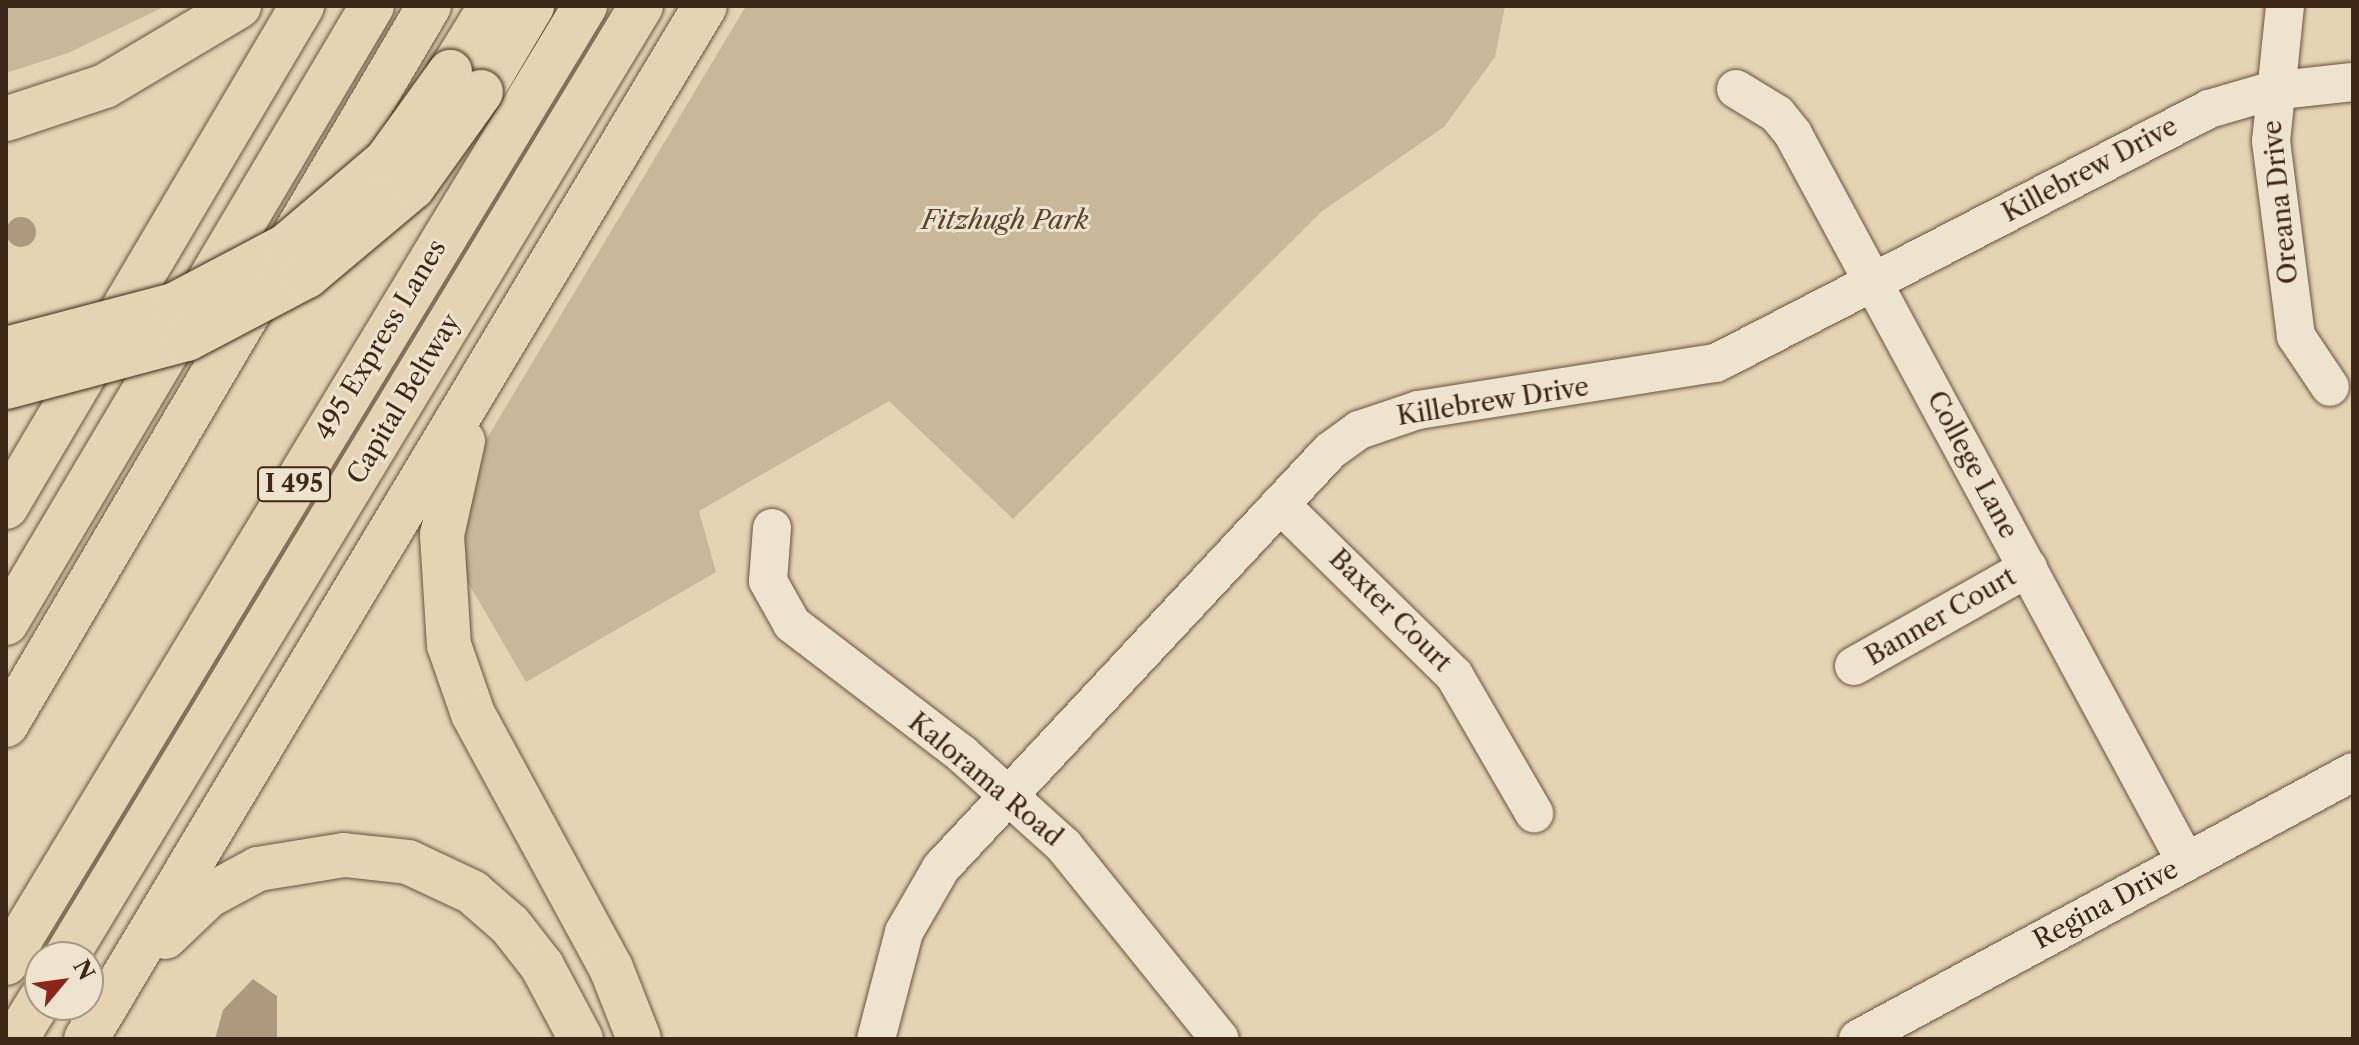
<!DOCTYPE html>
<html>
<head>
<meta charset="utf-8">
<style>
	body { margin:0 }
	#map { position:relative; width:2359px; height:1045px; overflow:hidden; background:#e5d4b4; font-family:"Libre Caslon Text",serif }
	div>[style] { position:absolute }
	.green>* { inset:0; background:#c8b799 }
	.water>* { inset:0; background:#ac997e }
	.round { border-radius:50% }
	.roads { filter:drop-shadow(0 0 2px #67523e) drop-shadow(0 0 2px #67523e) }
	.minor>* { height:38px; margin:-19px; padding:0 19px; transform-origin:19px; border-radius:19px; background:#eee3ce }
	.highway>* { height:44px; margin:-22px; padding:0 22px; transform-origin:22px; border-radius:22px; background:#e5d4b4 }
	.bridges { filter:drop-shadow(0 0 2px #3d2716) drop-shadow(0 0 2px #3d2716) }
	.highway-bridge>* { height:44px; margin:-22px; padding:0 22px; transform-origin:22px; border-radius:22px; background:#e5d4b4 }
	span { translate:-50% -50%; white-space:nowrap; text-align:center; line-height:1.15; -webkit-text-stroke:6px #eee3ce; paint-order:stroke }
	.shield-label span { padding:2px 6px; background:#eee3ce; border:2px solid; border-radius:6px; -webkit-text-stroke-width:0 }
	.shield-label { font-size:24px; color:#3d2716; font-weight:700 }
	.street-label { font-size:26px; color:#3d2716 }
	.park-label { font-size:26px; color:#594430; font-style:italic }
	.frame { position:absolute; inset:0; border:8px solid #3d2716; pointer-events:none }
	.north { position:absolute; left:24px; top:941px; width:80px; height:80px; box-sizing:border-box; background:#eee3ce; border:2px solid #a79884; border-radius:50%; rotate:61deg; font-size:22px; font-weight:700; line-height:32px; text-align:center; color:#3d2716 }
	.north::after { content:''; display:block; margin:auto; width:28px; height:36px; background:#8f2418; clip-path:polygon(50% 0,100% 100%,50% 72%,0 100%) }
</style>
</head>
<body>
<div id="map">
	<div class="green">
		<div style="clip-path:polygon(6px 6px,166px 6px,68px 53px,6px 73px)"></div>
		<div style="clip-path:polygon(746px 6px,1505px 6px,1495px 57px,1444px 127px,1321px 212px,1013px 519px,889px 401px,699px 511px,716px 572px,526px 682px,463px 574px,467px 502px,484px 443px)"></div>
	</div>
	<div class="water">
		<div class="round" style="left:6px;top:217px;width:30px;height:30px"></div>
		<div style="clip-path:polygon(253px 979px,277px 996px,277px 1039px,215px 1039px,223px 1010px)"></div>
	</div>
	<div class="roads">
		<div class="minor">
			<div style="left:2285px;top:6px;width:136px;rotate:95.9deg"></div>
			<div style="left:2271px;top:141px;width:197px;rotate:82.7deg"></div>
			<div style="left:2296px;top:336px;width:61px;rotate:56.3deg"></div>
			<div style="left:1736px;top:89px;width:48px;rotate:31.4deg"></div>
			<div style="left:1777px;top:114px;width:26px;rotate:51deg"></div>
			<div style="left:1793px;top:134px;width:827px;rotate:61.64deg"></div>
			<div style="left:1280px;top:504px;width:244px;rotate:44.5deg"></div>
			<div style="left:1454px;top:675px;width:160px;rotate:59.9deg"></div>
			<div style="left:772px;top:528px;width:53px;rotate:94.3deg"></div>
			<div style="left:768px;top:581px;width:49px;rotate:60.8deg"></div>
			<div style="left:792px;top:624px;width:214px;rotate:37.4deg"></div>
			<div style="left:962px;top:754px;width:137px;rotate:42deg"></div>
			<div style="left:1064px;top:846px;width:248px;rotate:51.1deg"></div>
			<div style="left:1854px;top:666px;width:200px;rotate:-29.4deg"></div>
			<div style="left:876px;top:1039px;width:111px;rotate:-75.3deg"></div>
			<div style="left:904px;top:932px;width:74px;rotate:-60deg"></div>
			<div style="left:941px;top:868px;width:570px;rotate:-46.99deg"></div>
			<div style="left:1330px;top:451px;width:36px;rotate:-36deg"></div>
			<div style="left:1359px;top:430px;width:62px;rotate:-18.7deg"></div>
			<div style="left:1418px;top:410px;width:302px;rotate:-9deg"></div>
			<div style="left:1716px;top:363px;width:555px;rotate:-27.26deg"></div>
			<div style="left:2209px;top:109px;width:65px;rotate:-16.2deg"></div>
			<div style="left:2271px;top:91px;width:82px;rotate:-6.3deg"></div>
			<div style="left:1858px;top:1039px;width:562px;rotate:-28.34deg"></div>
		</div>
		<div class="highway">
			<div style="left:450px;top:72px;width:78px;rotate:-58.2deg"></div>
			<div style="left:481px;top:92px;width:100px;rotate:-59.3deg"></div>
			<div style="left:6px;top:119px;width:104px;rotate:-18.4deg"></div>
			<div style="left:105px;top:86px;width:156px;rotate:-30.8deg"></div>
			<div style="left:463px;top:441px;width:96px;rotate:102.6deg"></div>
			<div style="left:442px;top:535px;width:110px;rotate:86.4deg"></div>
			<div style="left:449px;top:645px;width:73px;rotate:70.8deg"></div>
			<div style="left:473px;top:714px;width:289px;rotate:61.5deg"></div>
			<div style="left:611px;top:968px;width:76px;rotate:68.5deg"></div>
			<div style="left:6px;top:507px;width:582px;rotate:-59.42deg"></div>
			<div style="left:6px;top:623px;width:717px;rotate:-59.32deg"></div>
			<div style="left:6px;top:725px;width:834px;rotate:-59.53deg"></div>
			<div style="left:165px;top:937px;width:59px;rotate:-43.6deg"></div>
			<div style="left:208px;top:896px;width:57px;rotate:-28.4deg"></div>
			<div style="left:258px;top:869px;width:87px;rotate:-9.2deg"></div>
			<div style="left:344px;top:855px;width:64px;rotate:6.2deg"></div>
			<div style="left:408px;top:862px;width:71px;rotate:25.1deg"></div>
			<div style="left:472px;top:892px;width:50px;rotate:41deg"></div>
			<div style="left:510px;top:925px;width:52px;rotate:52deg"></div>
			<div style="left:542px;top:966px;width:83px;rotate:61.9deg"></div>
			<div style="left:66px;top:957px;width:1111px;rotate:-58.84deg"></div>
			<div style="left:6px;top:963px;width:1119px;rotate:-58.83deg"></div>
			<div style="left:16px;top:1039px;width:46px;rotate:-58.4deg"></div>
			<div style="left:86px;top:1039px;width:1204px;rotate:-59.07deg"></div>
		</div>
	</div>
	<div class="bridges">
		<div class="highway-bridge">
			<div style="left:6px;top:349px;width:174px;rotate:-14.7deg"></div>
			<div style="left:174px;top:305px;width:127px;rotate:-27.8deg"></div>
			<div style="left:286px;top:246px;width:131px;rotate:-40.4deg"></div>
			<div style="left:386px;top:161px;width:110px;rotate:-54.3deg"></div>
			<div style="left:6px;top:387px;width:187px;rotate:-14.9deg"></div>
			<div style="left:187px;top:339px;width:136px;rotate:-27.7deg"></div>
			<div style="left:307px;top:276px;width:138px;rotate:-40deg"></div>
			<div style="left:413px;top:187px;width:117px;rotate:-54.4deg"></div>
		</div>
	</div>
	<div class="shield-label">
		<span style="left:294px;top:484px">I 495</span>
	</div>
	<div class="street-label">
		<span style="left:2090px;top:170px;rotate:-28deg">Killebrew Drive</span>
		<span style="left:2281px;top:202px;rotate:-96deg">Oreana Drive</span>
		<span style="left:381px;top:340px;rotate:-59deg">495 Express Lanes</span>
		<span style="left:404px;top:399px;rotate:-59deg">Capital Beltway</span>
		<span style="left:1493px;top:402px;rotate:-9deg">Killebrew Drive</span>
		<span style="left:1972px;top:465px;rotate:62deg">College Lane</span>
		<span style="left:1390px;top:611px;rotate:45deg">Baxter Court</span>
		<span style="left:1941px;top:617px;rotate:-30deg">Banner Court</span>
		<span style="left:985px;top:780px;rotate:40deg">Kalorama Road</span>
		<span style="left:2106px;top:905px;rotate:-28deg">Regina Drive</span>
	</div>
	<div class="park-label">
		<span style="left:1005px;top:221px">Fitzhugh Park</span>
	</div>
	<div class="frame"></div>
	<div class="north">N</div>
</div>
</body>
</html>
